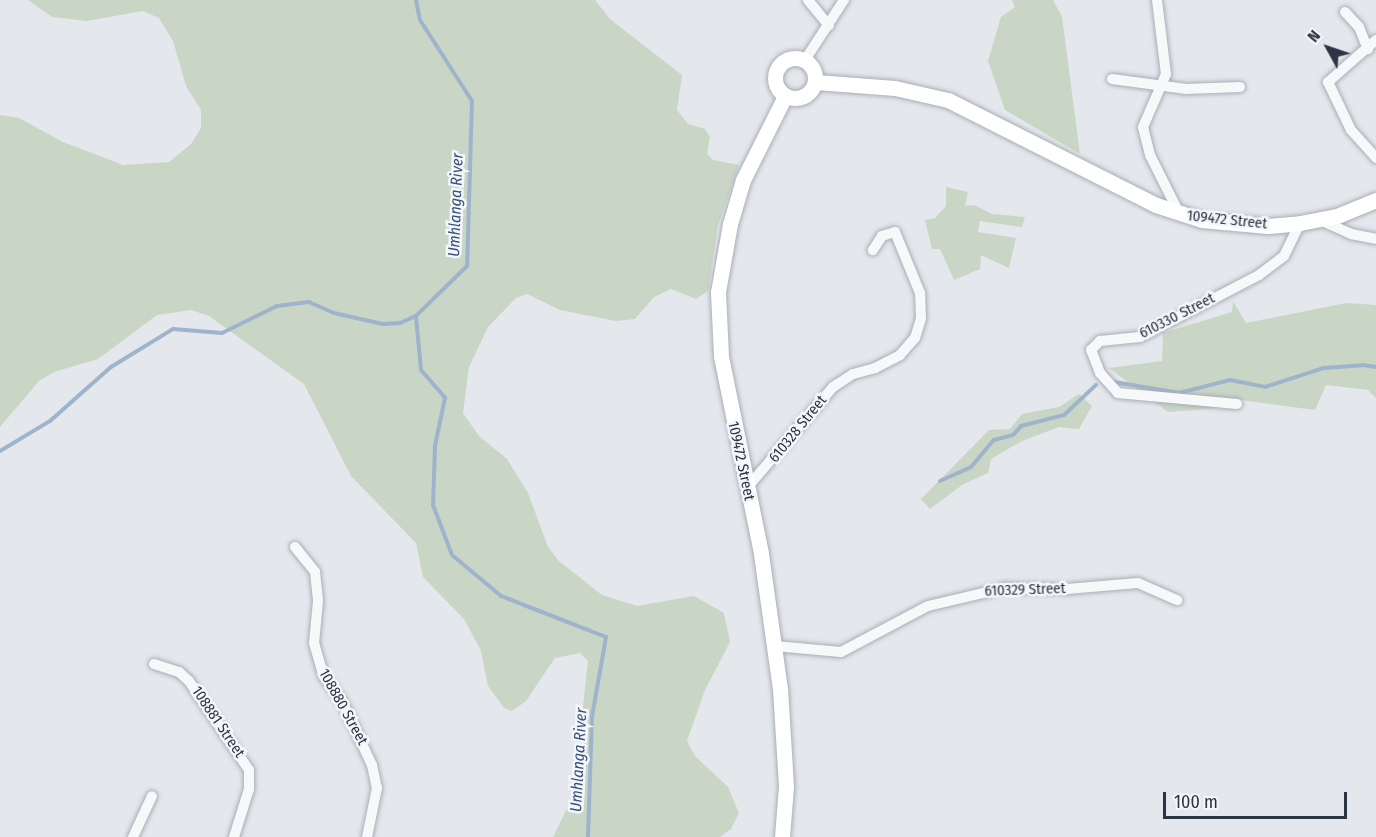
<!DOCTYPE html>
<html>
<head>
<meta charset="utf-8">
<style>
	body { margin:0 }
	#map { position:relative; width:1376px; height:837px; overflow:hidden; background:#e4e7ec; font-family:"Fira Sans Condensed",sans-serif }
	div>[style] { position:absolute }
	.green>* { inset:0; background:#c9d6c5 }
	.stream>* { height:4px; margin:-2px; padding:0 2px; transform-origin:2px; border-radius:2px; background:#9fb4cc }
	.roads { filter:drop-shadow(0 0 2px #a9aeb7) drop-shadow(0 0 2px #a9aeb7) }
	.street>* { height:10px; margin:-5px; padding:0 5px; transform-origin:5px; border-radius:5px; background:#f7f8fa }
	.secondary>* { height:15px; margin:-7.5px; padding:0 7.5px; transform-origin:7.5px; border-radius:7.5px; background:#fff }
	.secondary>.ring { margin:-7.5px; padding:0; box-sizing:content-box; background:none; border:15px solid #fff; border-radius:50% }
	span { translate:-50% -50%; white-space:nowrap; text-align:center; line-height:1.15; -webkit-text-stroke:5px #f4f6f9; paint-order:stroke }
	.street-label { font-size:15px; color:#2b3445 }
	.water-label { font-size:16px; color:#34527a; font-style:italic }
	.north { position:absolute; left:1298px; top:18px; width:60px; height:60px; -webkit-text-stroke:4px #f4f6f9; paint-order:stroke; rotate:310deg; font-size:16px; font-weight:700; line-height:24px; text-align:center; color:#2b3445 }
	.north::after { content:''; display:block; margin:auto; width:21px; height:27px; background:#2b3445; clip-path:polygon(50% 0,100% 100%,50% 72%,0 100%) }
	.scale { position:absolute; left:1163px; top:792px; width:184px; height:27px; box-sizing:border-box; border:3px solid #2b3445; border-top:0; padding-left:8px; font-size:18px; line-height:21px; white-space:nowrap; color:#2b3445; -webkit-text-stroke:4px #f4f6f9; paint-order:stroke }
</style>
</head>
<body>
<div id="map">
	<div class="green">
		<div style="clip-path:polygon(28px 0,595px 0,610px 19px,682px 75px,677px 110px,688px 124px,705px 129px,710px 137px,707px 154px,713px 160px,739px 165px,718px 225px,708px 291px,696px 299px,671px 289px,654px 297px,635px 319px,616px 321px,560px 310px,527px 294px,516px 298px,488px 327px,469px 367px,463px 413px,479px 436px,507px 459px,528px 493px,548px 547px,559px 561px,602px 595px,637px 606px,694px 596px,724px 613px,730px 642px,705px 690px,687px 741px,695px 756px,728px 787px,739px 813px,731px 829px,720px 837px,553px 837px,583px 776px,581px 725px,588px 661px,580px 653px,555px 658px,526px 701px,512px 711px,504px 708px,488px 686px,481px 651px,464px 619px,423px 577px,416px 543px,351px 476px,304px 384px,209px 316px,191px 310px,157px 315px,98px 359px,54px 372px,39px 381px,0 427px,0 115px,19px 118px,63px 142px,123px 165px,169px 162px,191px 144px,201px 128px,201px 110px,186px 86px,173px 41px,159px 18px,143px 11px,87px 21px,52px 17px)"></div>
		<div style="clip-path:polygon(1012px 0,1053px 0,1062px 17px,1080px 154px,1005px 110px,988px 61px,1001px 17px,1015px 7px)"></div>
		<div style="clip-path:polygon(946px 187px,968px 192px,965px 206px,974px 205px,992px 214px,1025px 217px,1022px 227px,980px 221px,978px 232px,1016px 238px,1009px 268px,981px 255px,980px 269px,954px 280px,940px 249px,932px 249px,925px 220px,935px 218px,946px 206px)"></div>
		<div style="clip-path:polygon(1233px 301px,1246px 323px,1346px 303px,1376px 305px,1376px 398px,1368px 390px,1326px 385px,1315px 410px,1241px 400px,1220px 408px,1168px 412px,1109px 368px,1162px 361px,1163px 333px,1232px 312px)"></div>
		<div style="clip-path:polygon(1079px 394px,1092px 406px,1079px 429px,1059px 427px,1022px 441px,991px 459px,988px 473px,962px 485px,930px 509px,921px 499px,989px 430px,1010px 429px,1022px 414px,1059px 407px)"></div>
	</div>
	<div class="stream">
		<div style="left:416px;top:0;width:20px;rotate:79deg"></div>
		<div style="left:420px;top:20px;width:96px;rotate:57.3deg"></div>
		<div style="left:472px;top:101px;width:165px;rotate:91.7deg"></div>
		<div style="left:467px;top:266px;width:71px;rotate:135.6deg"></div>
		<div style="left:416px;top:316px;width:54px;rotate:84.7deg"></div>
		<div style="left:421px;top:370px;width:37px;rotate:49deg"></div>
		<div style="left:445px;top:398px;width:49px;rotate:101.8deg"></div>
		<div style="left:435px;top:446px;width:59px;rotate:91.9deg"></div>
		<div style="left:433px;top:505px;width:53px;rotate:69.2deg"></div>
		<div style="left:452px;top:555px;width:64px;rotate:39.9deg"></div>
		<div style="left:501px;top:596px;width:113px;rotate:21.3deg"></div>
		<div style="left:606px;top:637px;width:80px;rotate:100deg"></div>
		<div style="left:592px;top:716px;width:121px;rotate:91.9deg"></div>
		<div style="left:1114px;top:382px;width:66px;rotate:9.6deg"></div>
		<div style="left:1179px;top:393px;width:53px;rotate:-14.3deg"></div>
		<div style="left:1230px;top:380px;width:36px;rotate:11deg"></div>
		<div style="left:1265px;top:387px;width:62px;rotate:-17.9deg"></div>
		<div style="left:1324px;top:368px;width:39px;rotate:-4deg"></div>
		<div style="left:1363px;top:365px;width:13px;rotate:9deg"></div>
		<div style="left:0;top:451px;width:58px;rotate:-31deg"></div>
		<div style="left:50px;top:421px;width:81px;rotate:-41.5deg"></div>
		<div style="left:111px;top:367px;width:73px;rotate:-31.5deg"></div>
		<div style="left:173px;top:329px;width:49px;rotate:4.7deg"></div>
		<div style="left:222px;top:333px;width:61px;rotate:-26.1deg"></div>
		<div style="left:277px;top:306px;width:32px;rotate:-7deg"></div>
		<div style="left:309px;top:302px;width:27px;rotate:24deg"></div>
		<div style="left:334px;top:313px;width:50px;rotate:12.7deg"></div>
		<div style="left:383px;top:324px;width:17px;rotate:-3deg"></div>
		<div style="left:400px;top:323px;width:17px;rotate:-24deg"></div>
		<div style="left:940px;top:481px;width:34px;rotate:-24deg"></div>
		<div style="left:971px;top:467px;width:35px;rotate:-50deg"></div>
		<div style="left:994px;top:440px;width:20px;rotate:-15deg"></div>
		<div style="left:1013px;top:435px;width:12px;rotate:-48deg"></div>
		<div style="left:1021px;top:426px;width:44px;rotate:-14.3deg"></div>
		<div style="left:1064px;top:415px;width:44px;rotate:-43.2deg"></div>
	</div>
	<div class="roads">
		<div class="street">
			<div style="left:808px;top:0;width:33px;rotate:51deg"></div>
			<div style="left:1157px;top:0;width:75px;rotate:83.1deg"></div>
			<div style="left:1166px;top:74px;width:58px;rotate:113.5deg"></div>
			<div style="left:1143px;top:127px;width:29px;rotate:76deg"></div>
			<div style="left:1150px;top:155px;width:67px;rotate:63.4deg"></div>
			<div style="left:1345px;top:12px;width:21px;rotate:47deg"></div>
			<div style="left:1359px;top:27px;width:24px;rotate:68deg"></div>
			<div style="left:1376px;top:40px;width:64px;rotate:138.8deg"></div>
			<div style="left:1328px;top:82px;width:53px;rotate:64.4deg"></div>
			<div style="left:1351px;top:130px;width:38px;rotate:48deg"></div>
			<div style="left:805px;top:60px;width:72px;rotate:-57deg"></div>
			<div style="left:1112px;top:79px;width:75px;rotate:7.7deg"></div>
			<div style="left:1186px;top:89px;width:54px;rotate:-2.1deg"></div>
			<div style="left:1320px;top:220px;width:34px;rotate:24deg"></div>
			<div style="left:1351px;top:234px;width:25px;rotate:11deg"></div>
			<div style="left:1237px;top:404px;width:120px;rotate:-174.7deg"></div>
			<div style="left:1118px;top:393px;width:27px;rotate:-132deg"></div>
			<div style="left:1100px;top:373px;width:25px;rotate:-111deg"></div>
			<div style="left:1091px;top:350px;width:13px;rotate:-45deg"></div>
			<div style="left:1100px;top:341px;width:40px;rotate:-5.7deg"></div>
			<div style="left:1140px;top:337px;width:134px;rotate:-27.5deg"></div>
			<div style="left:1259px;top:275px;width:31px;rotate:-37deg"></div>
			<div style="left:1284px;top:256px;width:37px;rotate:-64deg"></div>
			<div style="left:746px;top:489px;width:134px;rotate:-49.5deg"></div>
			<div style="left:833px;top:387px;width:24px;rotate:-33deg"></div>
			<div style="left:853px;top:374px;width:23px;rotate:-15deg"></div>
			<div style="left:875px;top:368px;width:28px;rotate:-27deg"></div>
			<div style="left:900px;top:355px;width:23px;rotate:-49deg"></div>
			<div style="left:915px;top:338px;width:21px;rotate:-73deg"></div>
			<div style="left:921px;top:318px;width:25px;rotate:-92deg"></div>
			<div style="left:920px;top:293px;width:66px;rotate:-112.3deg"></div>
			<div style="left:895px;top:232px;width:14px;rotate:163deg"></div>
			<div style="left:882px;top:236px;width:17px;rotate:123deg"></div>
			<div style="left:295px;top:547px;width:32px;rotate:51deg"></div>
			<div style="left:315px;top:572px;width:29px;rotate:84deg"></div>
			<div style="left:318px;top:601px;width:42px;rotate:95.4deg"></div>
			<div style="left:314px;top:643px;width:33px;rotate:74deg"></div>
			<div style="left:323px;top:675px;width:32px;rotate:54deg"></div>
			<div style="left:342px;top:701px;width:71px;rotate:64.9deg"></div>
			<div style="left:372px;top:765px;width:24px;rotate:78deg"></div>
			<div style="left:377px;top:788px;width:50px;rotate:101.5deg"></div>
			<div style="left:775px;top:646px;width:66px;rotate:5.2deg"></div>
			<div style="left:841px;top:652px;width:98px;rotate:-27.9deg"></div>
			<div style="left:928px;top:606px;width:78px;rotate:-13.3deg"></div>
			<div style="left:1004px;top:588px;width:63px;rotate:0.9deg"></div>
			<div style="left:1067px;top:589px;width:71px;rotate:-4.8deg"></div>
			<div style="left:1138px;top:583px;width:43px;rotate:23.6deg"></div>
			<div style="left:154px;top:664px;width:26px;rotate:18deg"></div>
			<div style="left:179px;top:672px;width:13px;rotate:42deg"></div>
			<div style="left:189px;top:681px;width:107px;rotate:56deg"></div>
			<div style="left:249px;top:770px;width:19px;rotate:90deg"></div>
			<div style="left:249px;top:789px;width:50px;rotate:107.4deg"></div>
			<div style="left:133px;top:837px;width:45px;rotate:-65.1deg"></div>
		</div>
		<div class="secondary">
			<div class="ring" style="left:775px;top:58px;width:25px;height:25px"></div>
			<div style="left:816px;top:82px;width:79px;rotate:4.3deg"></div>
			<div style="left:895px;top:88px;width:54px;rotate:12.8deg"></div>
			<div style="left:948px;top:100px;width:233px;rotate:26.8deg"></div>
			<div style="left:1156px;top:205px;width:48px;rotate:18.1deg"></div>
			<div style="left:1202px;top:220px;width:66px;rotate:5.2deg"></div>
			<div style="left:1268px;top:226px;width:32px;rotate:-5deg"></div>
			<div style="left:1300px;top:223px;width:38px;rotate:-11deg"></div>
			<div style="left:1337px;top:216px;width:42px;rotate:-22.3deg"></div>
			<div style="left:782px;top:837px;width:51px;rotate:-85.5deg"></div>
			<div style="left:786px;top:786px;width:97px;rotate:-93.5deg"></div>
			<div style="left:780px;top:689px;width:137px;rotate:-98deg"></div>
			<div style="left:761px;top:553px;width:201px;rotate:-101.5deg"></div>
			<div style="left:721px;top:356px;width:64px;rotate:-92.7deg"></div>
			<div style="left:718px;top:292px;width:69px;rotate:-80deg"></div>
			<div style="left:730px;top:224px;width:46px;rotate:-73.5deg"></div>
			<div style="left:743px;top:180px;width:94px;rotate:-63.4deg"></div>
		</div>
	</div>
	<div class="street-label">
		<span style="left:1227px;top:220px;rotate:6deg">109472 Street</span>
		<span style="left:1177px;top:316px;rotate:-27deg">610330 Street</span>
		<span style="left:798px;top:429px;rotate:-51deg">610328 Street</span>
		<span style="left:741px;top:461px;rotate:78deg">109472 Street</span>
		<span style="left:1025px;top:590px;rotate:-2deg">610329 Street</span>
		<span style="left:343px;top:707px;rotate:61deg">108880 Street</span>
		<span style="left:218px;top:722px;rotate:56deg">108881 Street</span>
	</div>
	<div class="water-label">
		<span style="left:456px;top:205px;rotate:-88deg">Umhlanga River</span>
		<span style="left:579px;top:760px;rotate:-87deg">Umhlanga River</span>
	</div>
	<div class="north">N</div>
	<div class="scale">100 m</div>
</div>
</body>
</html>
